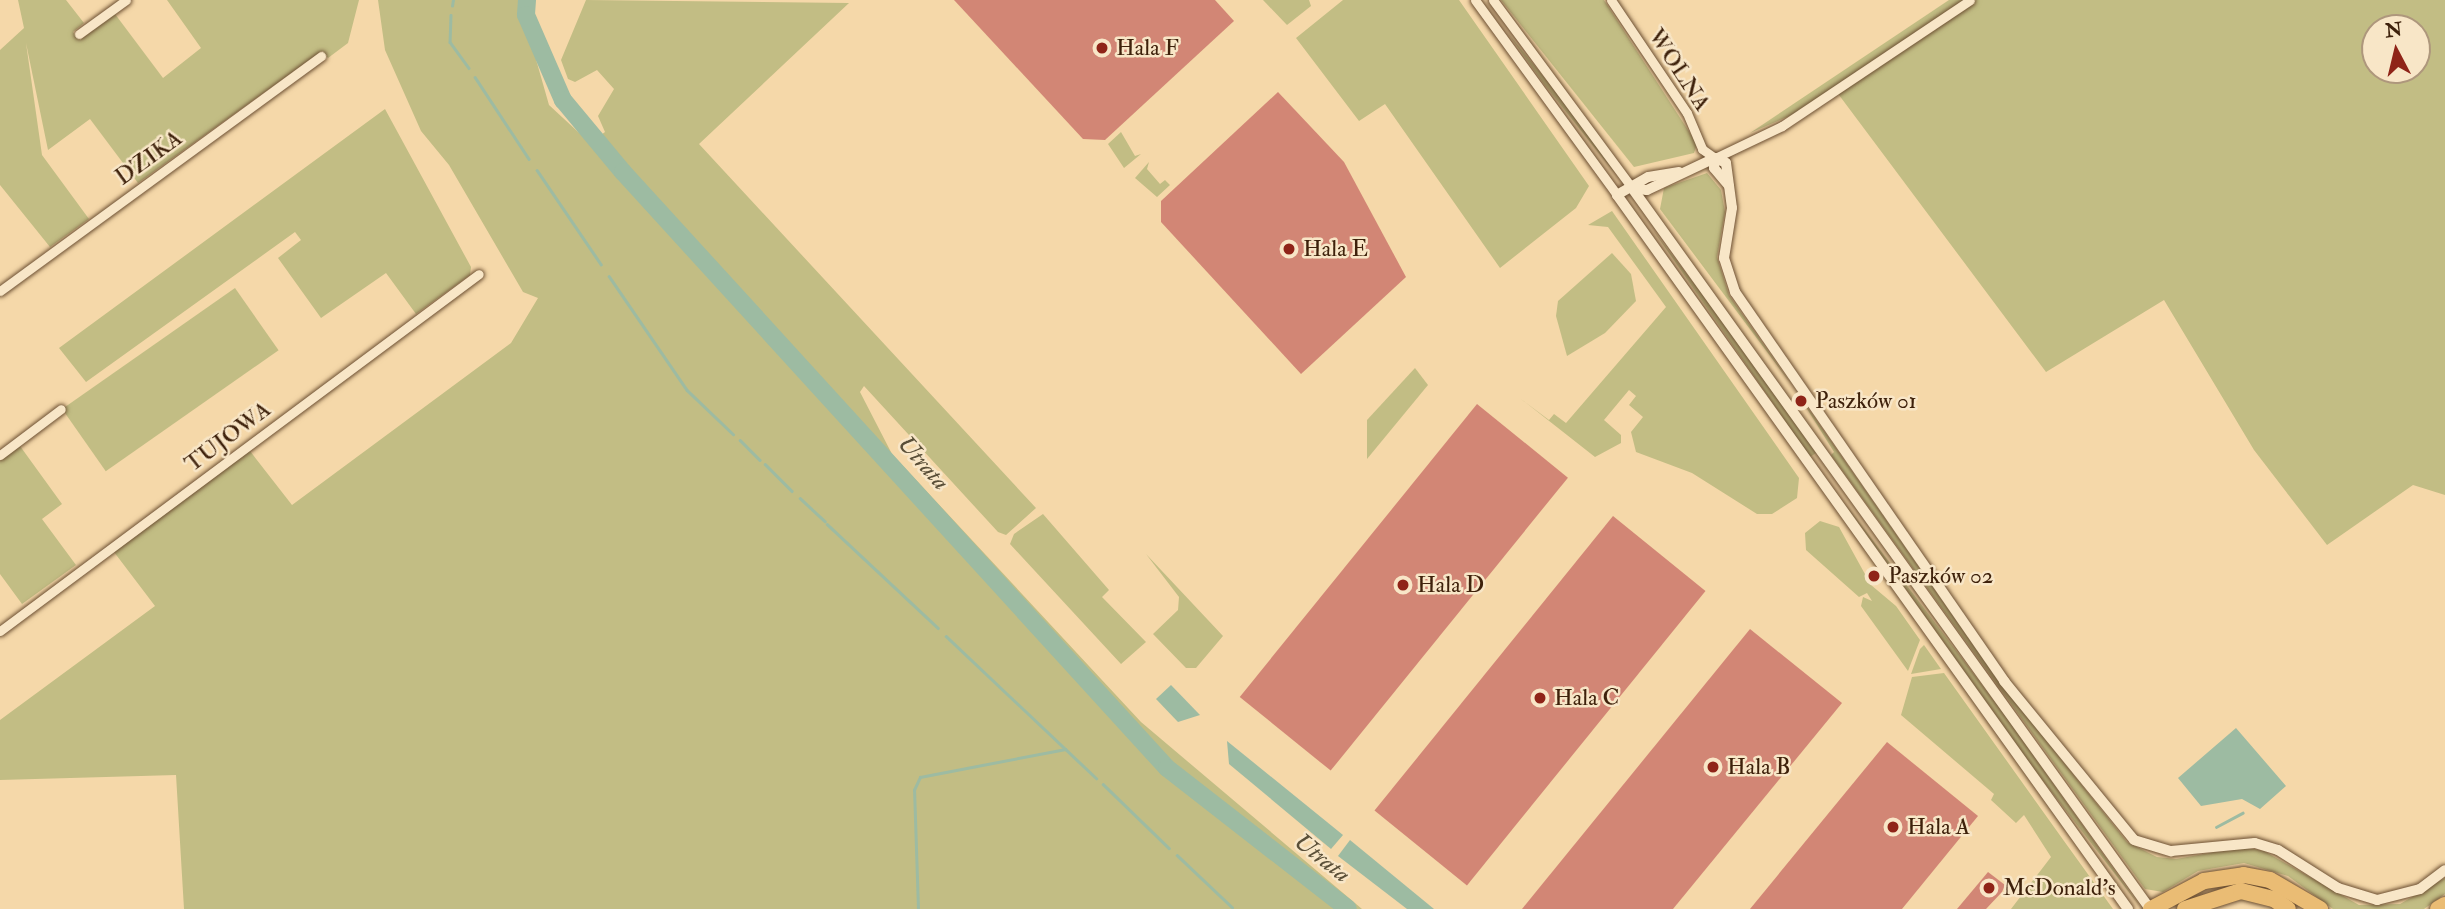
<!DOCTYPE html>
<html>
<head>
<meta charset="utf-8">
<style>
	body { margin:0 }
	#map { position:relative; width:2445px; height:909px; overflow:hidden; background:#f5d8a9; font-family:"IM FELL Double Pica",serif }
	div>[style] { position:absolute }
	.green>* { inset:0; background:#c2bd84; transform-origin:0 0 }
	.water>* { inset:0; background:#9dbba2 }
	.stream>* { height:2.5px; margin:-1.25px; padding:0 1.25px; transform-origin:1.25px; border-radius:1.25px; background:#9dbba2 }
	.river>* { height:18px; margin:-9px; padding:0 9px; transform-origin:9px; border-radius:9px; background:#9dbba2 }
	.building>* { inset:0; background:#d28675; transform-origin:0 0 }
	.roads { filter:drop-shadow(0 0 2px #6c4f32) drop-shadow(0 0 2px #6c4f32) }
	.minor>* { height:9px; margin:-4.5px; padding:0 4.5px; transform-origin:4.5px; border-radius:4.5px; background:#f8e6c7 }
	.tertiary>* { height:10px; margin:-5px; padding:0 5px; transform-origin:5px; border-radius:5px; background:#f8e6c7 }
	.motorway>* { height:16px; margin:-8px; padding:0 8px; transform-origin:8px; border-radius:8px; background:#eabc74 }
	.dots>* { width:19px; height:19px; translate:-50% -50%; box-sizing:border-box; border:4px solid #f8e6c7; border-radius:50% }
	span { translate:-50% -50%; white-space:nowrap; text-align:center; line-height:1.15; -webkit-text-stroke:5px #f8e6c7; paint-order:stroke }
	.poi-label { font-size:23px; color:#3e210b }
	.left { translate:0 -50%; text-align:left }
	.street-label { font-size:23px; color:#3e210b }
	.water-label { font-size:24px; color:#5a4f38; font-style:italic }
	.north { position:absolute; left:2361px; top:14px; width:70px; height:70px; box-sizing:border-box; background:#f8e6c7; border:2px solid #ae977c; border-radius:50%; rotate:353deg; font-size:19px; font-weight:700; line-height:28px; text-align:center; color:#3e210b }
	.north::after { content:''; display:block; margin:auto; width:24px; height:32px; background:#8f2418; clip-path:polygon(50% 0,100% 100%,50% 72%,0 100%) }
</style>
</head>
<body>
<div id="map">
	<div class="green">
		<div style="clip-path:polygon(18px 0,66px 0,84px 23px,73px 32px,80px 40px,115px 14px,163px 78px,201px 48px,167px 0,359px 0,348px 43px,328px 58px,322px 51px,138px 183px,90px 119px,48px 150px,26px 43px,42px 155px,89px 219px,50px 247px,0 185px,0 50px,24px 28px)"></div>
		<div style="clip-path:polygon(378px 0,519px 0,549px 105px,590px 143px,605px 132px,598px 116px,614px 89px,597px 70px,575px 82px,568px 79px,561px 60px,586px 0,849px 3px,699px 144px,1036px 508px,1006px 535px,998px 532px,864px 386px,860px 392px,892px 454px,1141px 722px,1362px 909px,184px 909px,176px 775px,0 780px,0 720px,155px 606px,114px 552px,250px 451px,292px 505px,511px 343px,538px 298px,523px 292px,449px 165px,421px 131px,385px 50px)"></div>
		<div style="clip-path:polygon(1263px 0,1309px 0,1311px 6px,1287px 25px)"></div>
		<div style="clip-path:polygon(1343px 0,1459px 0,1589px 186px,1576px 208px,1500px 268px,1385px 104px,1359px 121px,1296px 38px)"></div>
		<div style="clip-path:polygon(1501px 0,1604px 0,1697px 144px,1694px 153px,1634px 167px)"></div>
		<div style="clip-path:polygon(1949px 0,1963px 0,1796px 113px,1750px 133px)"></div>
		<div style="clip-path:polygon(evenodd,1976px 0,2445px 0,2445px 495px,2413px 485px,2327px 545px,2254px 450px,2164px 300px,2046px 372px,1836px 91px,1976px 0,2375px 28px,2417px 28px,2417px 70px,2375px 70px,2375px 28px)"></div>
		<div style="clip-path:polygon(1507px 32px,1571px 110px,1617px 176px,1544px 84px)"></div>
		<div style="clip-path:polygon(385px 109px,471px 267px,470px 275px,416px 314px,386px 273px,321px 318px,278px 258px,301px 240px,295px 232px,86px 382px,59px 348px)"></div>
		<div style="clip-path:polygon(1121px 132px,1135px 156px,1141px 154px,1124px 168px,1108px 144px)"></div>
		<div style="clip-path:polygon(1149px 162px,1147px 169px,1160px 184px,1165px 180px,1170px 185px,1157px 197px,1135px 178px)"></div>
		<div style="clip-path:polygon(1707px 173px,1721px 190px,1725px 212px,1717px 257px,1729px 295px,1995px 676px,2127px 842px,2157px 857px,2176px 859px,2243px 847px,2264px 851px,2359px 905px,2400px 904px,2445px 878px,2445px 894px,2424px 909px,2333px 909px,2288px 876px,2244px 863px,2198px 871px,2163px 892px,2145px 889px,1831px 455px,1834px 452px,1794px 388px,1660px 209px,1664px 188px)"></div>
		<div style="clip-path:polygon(1612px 211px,1799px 478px,1797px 498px,1772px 514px,1757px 514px,1692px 473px,1636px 452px,1631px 432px,1643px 417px,1629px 405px,1636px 396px,1629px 390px,1604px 420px,1621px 435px,1621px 443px,1595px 457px,1521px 399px,1549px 420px,1554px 414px,1566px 423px,1666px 307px,1608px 227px,1588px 225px)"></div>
		<div style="clip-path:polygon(1653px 230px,1719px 316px,1816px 453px,1810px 457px)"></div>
		<div style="clip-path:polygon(1612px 253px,1631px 274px,1636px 301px,1605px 333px,1567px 356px,1556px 316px,1558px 301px)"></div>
		<div style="left:235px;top:288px;width:76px;height:211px;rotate:55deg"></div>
		<div style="clip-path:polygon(1415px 368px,1428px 385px,1367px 459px,1367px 420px)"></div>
		<div style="clip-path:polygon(20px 446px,62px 504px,42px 519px,76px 565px,22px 604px,0 574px,0 461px)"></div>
		<div style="clip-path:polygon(1843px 501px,2004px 714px,2142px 909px,2037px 773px)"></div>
		<div style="clip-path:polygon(1043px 514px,1109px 590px,1102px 597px,1146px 642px,1121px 664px,1010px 544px,1014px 534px)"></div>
		<div style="clip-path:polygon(1820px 521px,1839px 527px,1871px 585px,1896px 606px,1920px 640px,1908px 671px,1861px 606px,1863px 597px,1872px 601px,1867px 593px,1859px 597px,1806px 550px,1805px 533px)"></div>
		<div style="clip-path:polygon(1146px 554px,1223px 636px,1196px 668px,1186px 668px,1153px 634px,1178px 610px,1179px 597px)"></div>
		<div style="clip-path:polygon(1924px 645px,1941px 669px,1911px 674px,1920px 649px)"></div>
		<div style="clip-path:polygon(1944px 673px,2064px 841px,2113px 909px,2011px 909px,2051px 857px,2024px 815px,2016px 823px,1991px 800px,1994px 794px,1901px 715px,1912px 677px)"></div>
	</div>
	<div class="water">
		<div style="clip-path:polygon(1171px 685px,1200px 715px,1178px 722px,1156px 699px)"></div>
		<div style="clip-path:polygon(2236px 728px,2286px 786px,2260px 809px,2242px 799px,2201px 806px,2178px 778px)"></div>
		<div style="clip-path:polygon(1227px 741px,1343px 835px,1331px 849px,1229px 764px)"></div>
		<div style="clip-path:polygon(1350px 840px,1434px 909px,1407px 909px,1338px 856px)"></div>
	</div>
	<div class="stream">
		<div style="left:452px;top:6px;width:6px;rotate:-81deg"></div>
		<div style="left:451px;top:15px;width:27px;rotate:92deg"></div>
		<div style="left:450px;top:42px;width:32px;rotate:54deg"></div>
		<div style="left:475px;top:77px;width:98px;rotate:56.6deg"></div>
		<div style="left:537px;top:170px;width:114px;rotate:55.8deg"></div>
		<div style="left:609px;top:276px;width:138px;rotate:55.6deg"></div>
		<div style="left:687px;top:390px;width:64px;rotate:43.7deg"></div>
		<div style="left:740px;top:440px;width:28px;rotate:45deg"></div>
		<div style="left:765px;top:464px;width:38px;rotate:45deg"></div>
		<div style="left:800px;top:498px;width:34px;rotate:43deg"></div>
		<div style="left:827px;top:524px;width:152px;rotate:43.1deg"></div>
		<div style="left:946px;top:636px;width:207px;rotate:43.4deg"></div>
		<div style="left:1103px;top:784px;width:92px;rotate:44.1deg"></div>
		<div style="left:2216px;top:827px;width:30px;rotate:-28deg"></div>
		<div style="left:1177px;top:855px;width:76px;rotate:43.4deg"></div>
		<div style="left:918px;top:909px;width:119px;rotate:-91.9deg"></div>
		<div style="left:914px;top:790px;width:14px;rotate:-65deg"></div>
		<div style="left:920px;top:777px;width:148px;rotate:-10.9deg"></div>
	</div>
	<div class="river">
		<div style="left:527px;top:0;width:15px;rotate:94deg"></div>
		<div style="left:526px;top:15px;width:93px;rotate:66.5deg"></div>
		<div style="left:563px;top:100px;width:94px;rotate:50.2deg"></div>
		<div style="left:623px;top:172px;width:807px;rotate:47.61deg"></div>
		<div style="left:1167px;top:768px;width:229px;rotate:37.9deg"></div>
	</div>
	<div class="building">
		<div style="clip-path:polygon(954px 0,1215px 0,1234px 21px,1105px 140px,1083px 139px)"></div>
		<div style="clip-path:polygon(1278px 92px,1344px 162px,1406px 277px,1301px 374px,1161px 222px,1161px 201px)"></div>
		<div style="left:1477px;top:404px;width:117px;height:377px;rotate:39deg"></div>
		<div style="left:1613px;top:516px;width:119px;height:379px;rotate:39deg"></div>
		<div style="clip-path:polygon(1750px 629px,1842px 703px,1673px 909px,1522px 909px)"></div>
		<div style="clip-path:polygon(1887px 742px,1978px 816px,1902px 909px,1750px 909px)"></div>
		<div style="clip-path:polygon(1988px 872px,2005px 885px,2002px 892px,1986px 909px,1957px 909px)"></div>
	</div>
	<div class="roads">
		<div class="minor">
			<div style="left:1475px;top:0;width:241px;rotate:53.9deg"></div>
			<div style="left:1493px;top:0;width:234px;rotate:53.5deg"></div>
			<div style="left:1611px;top:0;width:136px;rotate:56.1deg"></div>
			<div style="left:1687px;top:113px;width:39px;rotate:67deg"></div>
			<div style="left:1702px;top:149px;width:16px;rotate:35deg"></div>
			<div style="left:1715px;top:158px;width:74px;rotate:-25.5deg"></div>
			<div style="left:1782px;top:126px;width:226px;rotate:-33.8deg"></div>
			<div style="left:79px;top:34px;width:58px;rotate:-35.9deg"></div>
			<div style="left:0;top:291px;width:398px;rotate:-36.2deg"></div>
			<div style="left:0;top:455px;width:76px;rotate:-37deg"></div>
			<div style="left:0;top:631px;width:597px;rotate:-36.7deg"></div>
		</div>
		<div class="tertiary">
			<div style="left:1715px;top:158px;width:10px;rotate:96deg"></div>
			<div style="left:1714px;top:168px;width:23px;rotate:50deg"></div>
			<div style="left:1679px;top:172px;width:31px;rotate:171deg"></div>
			<div style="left:1648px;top:177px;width:36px;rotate:150deg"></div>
			<div style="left:1617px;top:195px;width:878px;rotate:54.41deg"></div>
			<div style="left:1632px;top:188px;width:15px;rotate:8deg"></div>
			<div style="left:1647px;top:190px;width:75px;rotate:-25.2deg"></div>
			<div style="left:1715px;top:158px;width:12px;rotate:24deg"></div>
			<div style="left:1726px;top:163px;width:45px;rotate:82.4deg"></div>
			<div style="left:1732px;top:208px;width:51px;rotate:99.1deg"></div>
			<div style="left:1724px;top:258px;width:36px;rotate:72deg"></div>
			<div style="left:1735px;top:292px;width:473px;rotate:55.3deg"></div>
			<div style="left:2004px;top:681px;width:205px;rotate:50.7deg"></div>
			<div style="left:2134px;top:840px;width:39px;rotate:17deg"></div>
			<div style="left:2171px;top:851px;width:84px;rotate:-5.4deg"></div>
			<div style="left:2255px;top:843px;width:24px;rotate:17deg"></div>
			<div style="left:2278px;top:850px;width:71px;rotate:32.3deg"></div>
			<div style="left:2338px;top:888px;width:41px;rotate:17.1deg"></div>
			<div style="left:2377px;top:900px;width:44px;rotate:-14.3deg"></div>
			<div style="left:2420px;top:889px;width:31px;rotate:-37deg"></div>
			<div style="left:1632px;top:188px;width:888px;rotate:54.3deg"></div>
		</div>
		<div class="motorway">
			<div style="left:2151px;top:909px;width:60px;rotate:-27.8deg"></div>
			<div style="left:2204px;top:881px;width:40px;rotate:-8.5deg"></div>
			<div style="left:2244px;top:875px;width:26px;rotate:11deg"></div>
			<div style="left:2270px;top:880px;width:58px;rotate:30.1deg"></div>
			<div style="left:2185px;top:909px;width:59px;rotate:-17.8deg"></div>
			<div style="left:2241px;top:891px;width:34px;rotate:14deg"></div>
			<div style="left:2274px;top:899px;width:17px;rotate:36deg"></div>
			<div style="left:2438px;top:909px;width:8px;rotate:-30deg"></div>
		</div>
	</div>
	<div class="dots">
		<div style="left:1102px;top:48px;background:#8f2418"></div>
		<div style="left:1289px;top:249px;background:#8f2418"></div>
		<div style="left:1801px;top:401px;background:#8f2418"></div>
		<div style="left:1874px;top:576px;background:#8f2418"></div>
		<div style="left:1403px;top:585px;background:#8f2418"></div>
		<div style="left:1540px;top:698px;background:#8f2418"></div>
		<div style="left:1713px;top:767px;background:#8f2418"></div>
		<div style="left:1893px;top:827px;background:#8f2418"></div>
		<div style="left:1989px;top:888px;background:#8f2418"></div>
	</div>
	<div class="poi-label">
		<span class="left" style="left:1116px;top:48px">Hala F</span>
		<span class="left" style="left:1303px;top:249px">Hala E</span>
		<span class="left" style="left:1815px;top:401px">Paszków 01</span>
		<span class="left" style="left:1888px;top:576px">Paszków 02</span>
		<span class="left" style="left:1417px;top:585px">Hala D</span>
		<span class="left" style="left:1554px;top:698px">Hala C</span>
		<span class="left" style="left:1727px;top:767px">Hala B</span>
		<span class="left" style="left:1907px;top:827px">Hala A</span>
		<span class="left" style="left:2003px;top:888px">McDonald's</span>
	</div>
	<div class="street-label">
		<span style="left:1679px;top:70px;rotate:57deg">WOLNA</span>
		<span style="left:149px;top:158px;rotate:-36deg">DZIKA</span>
		<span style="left:228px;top:437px;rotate:-37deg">TUJOWA</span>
	</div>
	<div class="water-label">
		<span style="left:923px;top:463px;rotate:48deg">Utrata</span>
		<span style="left:1322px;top:858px;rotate:38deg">Utrata</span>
	</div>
	<div class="north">N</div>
</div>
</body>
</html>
